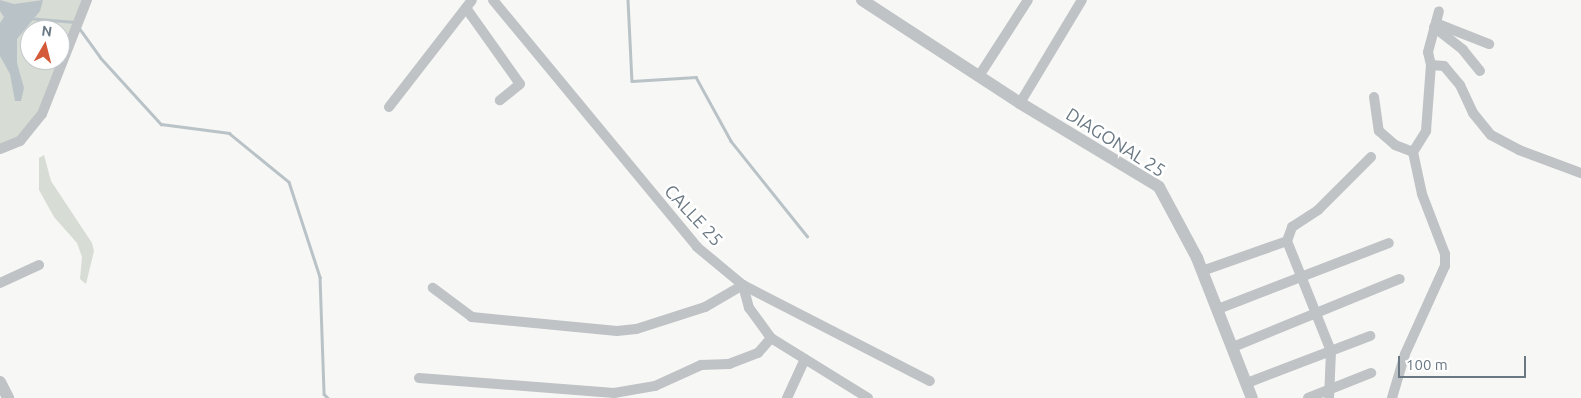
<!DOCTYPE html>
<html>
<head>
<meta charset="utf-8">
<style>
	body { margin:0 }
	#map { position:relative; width:1581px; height:398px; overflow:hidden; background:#f7f7f5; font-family:Ubuntu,sans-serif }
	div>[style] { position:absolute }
	.green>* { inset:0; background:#d7dcd4 }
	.water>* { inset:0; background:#b9c3c7 }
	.stream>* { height:2.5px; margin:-1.25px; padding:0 1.25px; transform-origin:1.25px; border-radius:1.25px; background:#b9c3c7 }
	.minor>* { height:10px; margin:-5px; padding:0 5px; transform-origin:5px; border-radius:5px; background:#bfc3c6 }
	.tertiary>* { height:12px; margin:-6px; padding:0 6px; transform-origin:6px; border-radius:6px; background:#bfc3c6 }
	span { translate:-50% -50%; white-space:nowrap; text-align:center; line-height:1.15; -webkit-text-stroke:5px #fff; paint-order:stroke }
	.street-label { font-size:18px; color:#697883 }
	.north { position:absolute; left:20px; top:20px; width:50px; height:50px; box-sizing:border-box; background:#fff; border:1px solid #c3c9cd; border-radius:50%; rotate:8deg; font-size:14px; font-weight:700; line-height:20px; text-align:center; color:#697883 }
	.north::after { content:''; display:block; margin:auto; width:18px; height:22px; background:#d35b3a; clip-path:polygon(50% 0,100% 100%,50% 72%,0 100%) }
	.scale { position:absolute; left:1398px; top:356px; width:128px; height:22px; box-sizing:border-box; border:2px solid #697883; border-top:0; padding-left:6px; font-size:15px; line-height:18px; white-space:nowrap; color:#697883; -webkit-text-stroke:4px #fff; paint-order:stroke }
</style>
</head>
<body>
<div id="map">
	<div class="green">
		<div style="clip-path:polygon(evenodd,0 0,87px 0,37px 124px,0 149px,0 0,30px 30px,60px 30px,60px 60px,30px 60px,30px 30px)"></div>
		<div style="clip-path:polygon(44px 155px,51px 181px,92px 243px,94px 251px,86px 284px,80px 279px,82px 257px,77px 243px,54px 217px,39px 190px,39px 158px)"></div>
	</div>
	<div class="water">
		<div style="clip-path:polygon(0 0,14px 4px,43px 0,40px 11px,17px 39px,17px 63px,24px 88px,21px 101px,15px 101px,10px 74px,0 56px,0 23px,4px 17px,0 11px)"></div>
	</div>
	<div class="stream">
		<div style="left:628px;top:0;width:81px;rotate:87.2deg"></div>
		<div style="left:632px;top:81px;width:64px;rotate:-3.6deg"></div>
		<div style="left:696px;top:77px;width:73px;rotate:61.3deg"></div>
		<div style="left:731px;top:141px;width:122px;rotate:51.3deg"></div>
		<div style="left:27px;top:18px;width:48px;rotate:4.8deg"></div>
		<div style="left:80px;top:29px;width:34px;rotate:54deg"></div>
		<div style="left:100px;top:57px;width:91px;rotate:47.7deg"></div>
		<div style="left:161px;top:124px;width:69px;rotate:7.5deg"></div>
		<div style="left:229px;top:133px;width:77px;rotate:39.2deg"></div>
		<div style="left:289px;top:182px;width:100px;rotate:71.9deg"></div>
		<div style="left:320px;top:277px;width:117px;rotate:88deg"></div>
		<div style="left:324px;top:394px;width:6px;rotate:45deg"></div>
	</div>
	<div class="minor">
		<div style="left:493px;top:0;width:320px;rotate:50.4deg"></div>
		<div style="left:697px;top:247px;width:60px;rotate:39.6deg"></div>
		<div style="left:743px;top:285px;width:210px;rotate:27.2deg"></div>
		<div style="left:466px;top:8px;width:93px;rotate:54.6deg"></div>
		<div style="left:520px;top:84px;width:26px;rotate:141deg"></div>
		<div style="left:1438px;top:24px;width:55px;rotate:21.4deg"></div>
		<div style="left:1434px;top:27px;width:37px;rotate:38deg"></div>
		<div style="left:1463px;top:50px;width:27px;rotate:51deg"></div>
		<div style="left:1431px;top:65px;width:13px;rotate:4deg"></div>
		<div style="left:1444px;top:66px;width:25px;rotate:50deg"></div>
		<div style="left:1460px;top:85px;width:31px;rotate:65deg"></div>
		<div style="left:1473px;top:113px;width:28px;rotate:51deg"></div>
		<div style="left:1491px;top:135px;width:32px;rotate:28deg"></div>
		<div style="left:1519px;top:150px;width:66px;rotate:20.4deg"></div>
		<div style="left:979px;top:76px;width:90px;rotate:-57.2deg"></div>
		<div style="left:1374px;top:97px;width:34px;rotate:82deg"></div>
		<div style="left:1379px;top:131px;width:21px;rotate:41deg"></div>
		<div style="left:1395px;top:145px;width:19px;rotate:21deg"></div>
		<div style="left:1020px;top:103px;width:120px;rotate:-59deg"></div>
		<div style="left:389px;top:107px;width:135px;rotate:-52.2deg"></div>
		<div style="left:0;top:149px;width:22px;rotate:-22deg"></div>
		<div style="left:20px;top:141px;width:35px;rotate:-51deg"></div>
		<div style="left:42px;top:114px;width:123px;rotate:-68.5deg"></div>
		<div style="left:1287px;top:241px;width:118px;rotate:68.2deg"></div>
		<div style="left:1331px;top:351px;width:47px;rotate:92.4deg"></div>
		<div style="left:1202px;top:271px;width:90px;rotate:-19.4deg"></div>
		<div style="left:1287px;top:241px;width:15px;rotate:-70deg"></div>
		<div style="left:1292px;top:227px;width:31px;rotate:-33deg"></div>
		<div style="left:1318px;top:210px;width:75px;rotate:-45deg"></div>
		<div style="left:0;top:283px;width:43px;rotate:-24.8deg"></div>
		<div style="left:1218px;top:309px;width:183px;rotate:-21.1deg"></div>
		<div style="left:771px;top:338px;width:114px;rotate:31.7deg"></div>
		<div style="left:1233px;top:347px;width:180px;rotate:-22.2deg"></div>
		<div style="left:419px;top:378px;width:196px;rotate:4.4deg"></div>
		<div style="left:614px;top:393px;width:42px;rotate:-9.7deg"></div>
		<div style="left:655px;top:386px;width:51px;rotate:-24.5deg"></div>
		<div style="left:701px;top:365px;width:28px;rotate:-2deg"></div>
		<div style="left:729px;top:364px;width:31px;rotate:-21deg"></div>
		<div style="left:758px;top:353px;width:20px;rotate:-49deg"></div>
		<div style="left:771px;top:338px;width:37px;rotate:-126deg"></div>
		<div style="left:749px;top:308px;width:24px;rotate:-105deg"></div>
		<div style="left:743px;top:285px;width:44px;rotate:149.9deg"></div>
		<div style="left:705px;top:307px;width:72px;rotate:162.3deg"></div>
		<div style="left:636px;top:329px;width:19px;rotate:174deg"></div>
		<div style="left:617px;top:331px;width:146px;rotate:-174.5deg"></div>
		<div style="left:472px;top:317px;width:49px;rotate:-143.4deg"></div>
		<div style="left:1247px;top:383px;width:132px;rotate:-20.9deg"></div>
		<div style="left:787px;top:398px;width:43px;rotate:-65.2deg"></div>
		<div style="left:1308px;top:398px;width:68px;rotate:-21.6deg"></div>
		<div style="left:1392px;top:398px;width:46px;rotate:-73.5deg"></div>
		<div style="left:1405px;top:354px;width:97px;rotate:-65.6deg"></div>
		<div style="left:1445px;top:266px;width:12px;rotate:-90deg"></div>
		<div style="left:1445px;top:254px;width:64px;rotate:-111deg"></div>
		<div style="left:1422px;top:194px;width:43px;rotate:-102.1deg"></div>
		<div style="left:1413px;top:152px;width:25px;rotate:-58deg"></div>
		<div style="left:1426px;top:131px;width:66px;rotate:-85.7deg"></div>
		<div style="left:1431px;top:65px;width:13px;rotate:-103deg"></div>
		<div style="left:1428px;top:52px;width:42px;rotate:-75deg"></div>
	</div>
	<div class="tertiary">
		<div style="left:862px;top:0;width:189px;rotate:33.1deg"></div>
		<div style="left:1020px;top:103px;width:162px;rotate:31.1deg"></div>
		<div style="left:1159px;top:187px;width:81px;rotate:61.8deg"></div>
		<div style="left:1197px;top:258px;width:150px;rotate:68.6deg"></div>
		<div style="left:0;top:382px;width:18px;rotate:63deg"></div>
	</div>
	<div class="street-label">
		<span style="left:1116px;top:142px;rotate:32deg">DIAGONAL 25</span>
		<span style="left:694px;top:215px;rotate:47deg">CALLE 25</span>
	</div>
	<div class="north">N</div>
	<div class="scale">100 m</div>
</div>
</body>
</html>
